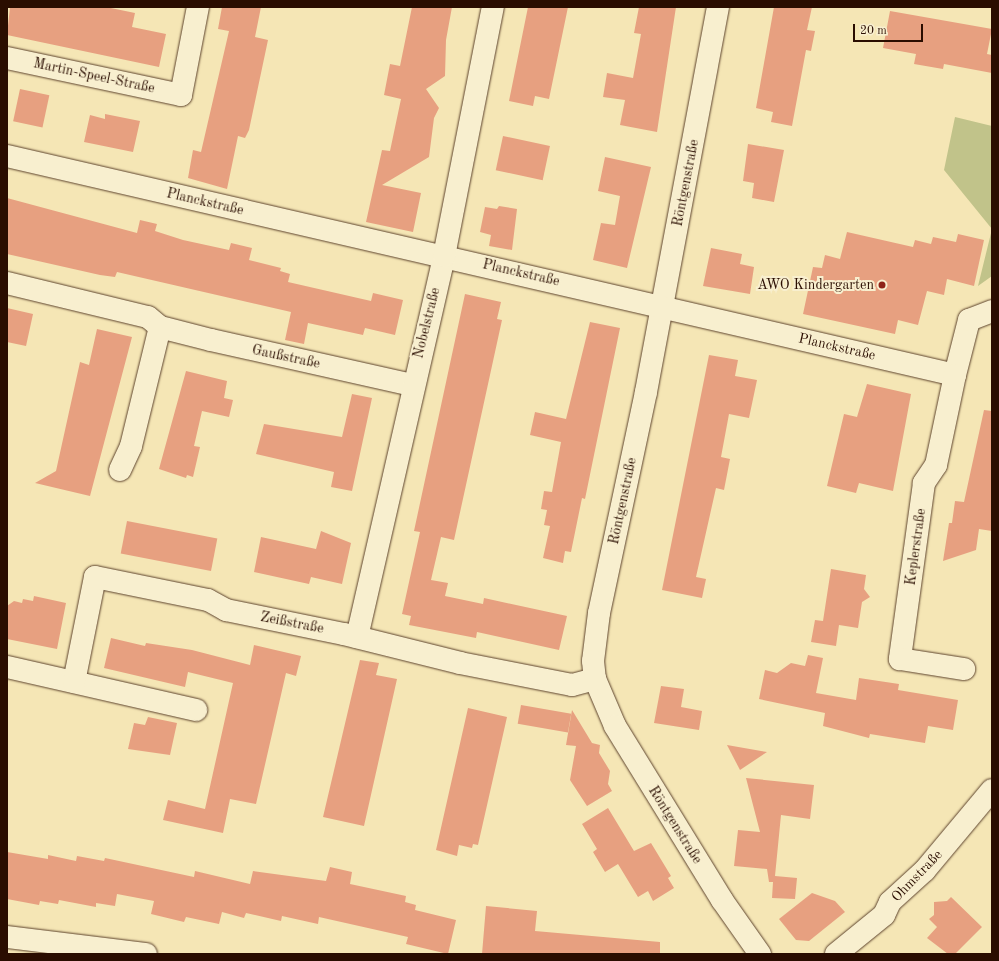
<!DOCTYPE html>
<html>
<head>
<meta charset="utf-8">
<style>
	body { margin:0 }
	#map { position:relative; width:999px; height:961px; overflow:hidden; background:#f5e6b5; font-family:"Old Standard TT",serif }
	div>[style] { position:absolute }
	.green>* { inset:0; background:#c1c38a }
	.building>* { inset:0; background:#e7a080; transform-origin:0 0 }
	.roads { filter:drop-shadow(0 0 1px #5d432d) drop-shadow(0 0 1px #5d432d) }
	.minor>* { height:22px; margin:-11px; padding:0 11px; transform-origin:11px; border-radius:11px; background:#f8efcf }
	.dots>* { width:11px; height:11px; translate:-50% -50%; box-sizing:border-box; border:2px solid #f8efcf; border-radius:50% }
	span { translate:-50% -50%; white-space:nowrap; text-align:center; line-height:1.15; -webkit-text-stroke:4px #f8efcf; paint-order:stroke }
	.street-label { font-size:14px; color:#2a0d00 }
	.poi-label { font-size:14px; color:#2a0d00 }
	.right { translate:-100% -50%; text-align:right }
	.frame { position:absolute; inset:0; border:8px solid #2a0d00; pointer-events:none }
	.scale { position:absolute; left:853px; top:24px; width:70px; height:18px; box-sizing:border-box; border:2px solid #2a0d00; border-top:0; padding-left:5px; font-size:12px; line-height:14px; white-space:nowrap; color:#2a0d00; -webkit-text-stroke:3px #f8efcf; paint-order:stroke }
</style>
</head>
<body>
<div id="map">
	<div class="green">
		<div style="clip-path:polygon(955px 117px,992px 126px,992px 276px,978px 286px,992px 229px,944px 170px)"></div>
	</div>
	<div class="building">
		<div style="clip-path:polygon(10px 7px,106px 7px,135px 13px,132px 27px,166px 34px,159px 67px,7px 35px)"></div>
		<div style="clip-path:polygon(222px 7px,261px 7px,255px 37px,268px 40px,249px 130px,245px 138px,238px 136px,227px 189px,188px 178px,193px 150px,201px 152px,229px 31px,218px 29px)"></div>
		<div style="clip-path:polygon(412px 7px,452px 7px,446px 40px,445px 76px,426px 89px,439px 108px,434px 118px,429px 157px,382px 185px,421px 193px,413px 232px,366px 222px,382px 150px,390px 151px,401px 99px,384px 95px,390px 64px,400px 66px)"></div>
		<div style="clip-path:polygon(528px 7px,568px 7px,549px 99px,535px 96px,533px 106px,509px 101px)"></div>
		<div style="clip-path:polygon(639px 7px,676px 7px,657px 132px,620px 125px,625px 100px,603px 97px,607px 73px,633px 78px,641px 34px,634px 33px)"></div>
		<div style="clip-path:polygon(774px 7px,812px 7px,807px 30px,815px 31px,811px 51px,806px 50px,792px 126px,771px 122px,773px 112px,756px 108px)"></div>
		<div style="clip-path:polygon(890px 11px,992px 29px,987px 54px,992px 55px,992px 73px,944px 64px,943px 69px,914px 64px,916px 54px,883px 48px)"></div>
		<div style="left:20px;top:89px;width:30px;height:33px;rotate:12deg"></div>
		<div style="clip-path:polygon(105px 114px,140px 121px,133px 152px,84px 142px,90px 115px,105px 119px)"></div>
		<div style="left:503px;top:136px;width:48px;height:35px;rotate:12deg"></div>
		<div style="clip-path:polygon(748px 144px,784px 150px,774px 202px,752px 198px,754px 183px,743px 181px)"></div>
		<div style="clip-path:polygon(605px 157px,651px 167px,627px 268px,593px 260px,601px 223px,615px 225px,620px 196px,598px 191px)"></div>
		<div style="clip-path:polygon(7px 198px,137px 233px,140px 220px,157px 224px,155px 231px,183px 240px,229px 250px,231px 243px,252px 248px,249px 260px,281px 268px,280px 271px,290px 274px,288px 282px,371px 301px,373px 293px,403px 300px,395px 335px,365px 328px,363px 335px,308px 323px,304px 344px,285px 340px,291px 312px,117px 272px,115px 277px,100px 275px,7px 254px)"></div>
		<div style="clip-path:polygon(499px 206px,517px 209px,512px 250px,489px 246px,491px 235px,480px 232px,485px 207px,497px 209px)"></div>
		<div style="clip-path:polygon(847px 232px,913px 247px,915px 240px,931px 244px,933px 237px,956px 242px,958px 234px,984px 240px,974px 286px,947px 279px,944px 295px,927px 291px,918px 325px,898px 320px,895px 334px,803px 314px,813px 267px,822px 268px,825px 255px,840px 259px)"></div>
		<div style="clip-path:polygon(711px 248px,742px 254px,740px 264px,754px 267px,750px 294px,703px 286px)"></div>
		<div style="clip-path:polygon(465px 294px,501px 302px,497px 319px,502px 320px,454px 540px,441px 537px,431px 580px,448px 583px,445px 596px,483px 604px,484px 598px,567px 616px,559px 650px,477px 632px,476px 638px,409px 625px,411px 616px,402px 614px,420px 532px,414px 531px)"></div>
		<div style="clip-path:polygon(7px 308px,33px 314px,26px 346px,7px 342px)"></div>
		<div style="clip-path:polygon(590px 322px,620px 328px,585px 499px,582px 498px,571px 552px,565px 551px,563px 563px,543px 558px,550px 526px,544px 525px,547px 510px,541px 509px,544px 491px,552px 492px,561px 442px,530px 435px,535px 412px,566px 419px)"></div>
		<div style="clip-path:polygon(97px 329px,132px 337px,90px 496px,35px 483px,56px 471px,80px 362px,89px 365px)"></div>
		<div style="clip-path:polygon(709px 355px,738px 360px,735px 376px,757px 380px,749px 418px,729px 414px,721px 457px,730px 459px,724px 490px,716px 488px,696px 577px,706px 579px,702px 598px,662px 590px)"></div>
		<div style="clip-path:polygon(186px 371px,227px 381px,224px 398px,233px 400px,229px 417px,202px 411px,194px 446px,200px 447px,193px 477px,187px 475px,186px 478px,159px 469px)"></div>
		<div style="clip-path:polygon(867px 384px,911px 394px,893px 491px,859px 483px,856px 493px,827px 486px,844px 414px,857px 417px)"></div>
		<div style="clip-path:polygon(352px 394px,372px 398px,352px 491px,331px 487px,334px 472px,256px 454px,264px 424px,342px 437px)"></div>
		<div style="clip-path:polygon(984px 410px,992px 411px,992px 531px,979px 529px,976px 550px,943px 561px,949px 523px,952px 523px,955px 501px,964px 502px)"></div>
		<div style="left:127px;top:521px;width:92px;height:33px;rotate:11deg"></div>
		<div style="clip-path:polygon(321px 531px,351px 543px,342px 584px,311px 577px,309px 584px,254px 572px,261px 537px,316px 549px)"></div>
		<div style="clip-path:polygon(831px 569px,866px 575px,864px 589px,870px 597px,862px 602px,858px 628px,839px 625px,836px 646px,811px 642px,815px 620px,823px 621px)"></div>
		<div style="clip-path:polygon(34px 596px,66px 603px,57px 649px,7px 639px,7px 606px,14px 601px,22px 603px,23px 599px,33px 601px)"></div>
		<div style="clip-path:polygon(111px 638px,145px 646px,146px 643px,192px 650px,250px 665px,254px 645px,301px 656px,296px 676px,286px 673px,256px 804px,230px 799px,223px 833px,163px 820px,168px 800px,205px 809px,233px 683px,188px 672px,185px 687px,104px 668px)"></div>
		<div style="clip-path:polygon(808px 655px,823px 658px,816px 693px,856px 700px,859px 678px,899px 684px,898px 690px,958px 700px,953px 730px,928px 726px,925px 743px,870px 734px,869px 738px,823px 726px,825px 713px,759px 699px,765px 670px,777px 673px,791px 663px,805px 666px)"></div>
		<div style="clip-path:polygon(360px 660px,379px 663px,376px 675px,397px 679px,364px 826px,323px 817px)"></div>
		<div style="clip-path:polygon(661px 686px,684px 689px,681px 707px,702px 711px,699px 730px,654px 723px)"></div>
		<div style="left:521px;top:705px;width:51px;height:19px;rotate:10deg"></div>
		<div style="clip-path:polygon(468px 708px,507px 717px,478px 845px,473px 844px,472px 848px,459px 845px,457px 856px,436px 850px)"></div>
		<div style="clip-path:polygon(572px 710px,592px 743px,600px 745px,599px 753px,610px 771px,608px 784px,612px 791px,587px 806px,570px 780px,576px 746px,566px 745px)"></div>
		<div style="clip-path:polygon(148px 717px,177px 723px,170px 755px,128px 749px,134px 723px,145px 725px)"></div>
		<div style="clip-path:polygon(727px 745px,767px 752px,740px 770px)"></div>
		<div style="clip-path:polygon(746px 778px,814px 785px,810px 819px,781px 815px,775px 876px,797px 878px,795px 899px,772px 898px,773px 882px,769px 882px,767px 869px,734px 866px,738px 830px,760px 832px)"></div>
		<div style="clip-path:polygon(608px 808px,634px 851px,651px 843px,671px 876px,668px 878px,674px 888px,653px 901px,648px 891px,638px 897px,618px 864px,605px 872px,593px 852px,597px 849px,582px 824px)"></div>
		<div style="clip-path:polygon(7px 852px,48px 859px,48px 855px,76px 861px,77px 856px,104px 861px,105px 858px,194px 877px,195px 871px,250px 884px,253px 871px,326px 881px,330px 867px,352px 872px,350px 884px,406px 896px,405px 902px,416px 905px,415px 910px,456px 920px,448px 954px,406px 944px,408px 937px,319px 917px,318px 924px,282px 916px,281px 921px,246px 913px,244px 918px,222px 912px,219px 924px,186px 917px,184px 922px,151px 914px,154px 901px,117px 894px,115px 906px,96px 903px,96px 907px,59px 900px,58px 904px,40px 901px,39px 905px,7px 899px)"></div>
		<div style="clip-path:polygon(812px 893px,835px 901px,845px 912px,809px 941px,796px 940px,779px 919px)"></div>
		<div style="clip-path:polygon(951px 897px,982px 927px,955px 954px,948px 954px,927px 938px,937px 927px,929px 919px,934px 915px,934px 902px,947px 901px)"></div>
		<div style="clip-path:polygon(486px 906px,537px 911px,535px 931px,660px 942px,660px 954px,482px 954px)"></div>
	</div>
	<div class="roads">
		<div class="minor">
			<div style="left:718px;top:7px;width:392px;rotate:100.6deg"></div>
			<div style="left:646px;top:392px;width:226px;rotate:102deg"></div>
			<div style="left:599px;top:613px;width:48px;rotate:97.1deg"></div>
			<div style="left:593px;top:661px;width:18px;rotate:84deg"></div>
			<div style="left:595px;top:679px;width:51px;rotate:66.9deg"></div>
			<div style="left:615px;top:726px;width:204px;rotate:58.4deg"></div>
			<div style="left:722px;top:900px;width:66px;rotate:54.9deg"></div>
			<div style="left:7px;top:58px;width:178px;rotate:12deg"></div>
			<div style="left:181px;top:95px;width:90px;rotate:-79.1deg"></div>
			<div style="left:7px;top:156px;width:973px;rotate:13.01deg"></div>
			<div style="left:955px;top:375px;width:57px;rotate:-75.7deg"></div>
			<div style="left:969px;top:320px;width:25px;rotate:-21deg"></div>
			<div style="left:7px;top:283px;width:145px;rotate:13.6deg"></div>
			<div style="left:148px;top:317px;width:16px;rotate:40deg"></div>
			<div style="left:160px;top:327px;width:53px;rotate:14.3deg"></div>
			<div style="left:211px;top:340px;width:206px;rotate:12.6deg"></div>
			<div style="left:955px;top:375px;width:92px;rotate:101.9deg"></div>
			<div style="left:936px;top:465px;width:22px;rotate:124deg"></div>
			<div style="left:924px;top:483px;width:178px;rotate:97.8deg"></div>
			<div style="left:900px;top:659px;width:65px;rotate:8.9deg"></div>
			<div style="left:120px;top:470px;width:26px;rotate:-65deg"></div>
			<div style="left:131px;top:446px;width:122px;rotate:-76.3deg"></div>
			<div style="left:357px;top:637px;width:391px;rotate:-77.1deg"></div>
			<div style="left:444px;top:256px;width:254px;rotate:-78.9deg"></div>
			<div style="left:7px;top:667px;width:194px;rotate:12.8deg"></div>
			<div style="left:74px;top:682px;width:107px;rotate:-78.7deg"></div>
			<div style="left:95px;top:577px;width:115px;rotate:11.5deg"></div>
			<div style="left:208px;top:600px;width:21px;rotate:29deg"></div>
			<div style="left:226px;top:610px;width:120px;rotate:11.5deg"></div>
			<div style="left:344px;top:634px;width:120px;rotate:14deg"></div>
			<div style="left:460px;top:663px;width:114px;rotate:11.1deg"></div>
			<div style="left:572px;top:685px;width:24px;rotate:-15deg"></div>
			<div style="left:7px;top:937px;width:140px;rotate:7deg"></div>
			<div style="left:836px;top:954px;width:62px;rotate:-39.1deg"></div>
			<div style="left:884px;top:915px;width:14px;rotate:-65deg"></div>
			<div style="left:890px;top:902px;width:47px;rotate:-42.4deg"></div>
			<div style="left:925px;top:870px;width:104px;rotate:-50.1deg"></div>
		</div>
	</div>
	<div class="dots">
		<div style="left:882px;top:285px;background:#8f2418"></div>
	</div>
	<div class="street-label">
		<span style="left:94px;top:76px;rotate:12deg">Martin-Speel-Straße</span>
		<span style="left:686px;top:183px;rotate:-79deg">Röntgenstraße</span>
		<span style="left:205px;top:202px;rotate:13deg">Planckstraße</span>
		<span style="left:521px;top:273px;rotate:13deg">Planckstraße</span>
		<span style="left:427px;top:323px;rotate:-76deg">Nobelstraße</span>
		<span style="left:837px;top:347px;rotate:13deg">Planckstraße</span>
		<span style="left:286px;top:357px;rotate:12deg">Gaußstraße</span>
		<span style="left:623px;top:501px;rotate:-78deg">Röntgenstraße</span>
		<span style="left:916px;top:547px;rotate:-82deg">Keplerstraße</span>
		<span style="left:292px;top:623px;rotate:11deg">Zeißstraße</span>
		<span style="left:675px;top:825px;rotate:58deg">Röntgenstraße</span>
		<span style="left:917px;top:876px;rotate:-46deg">Ohmstraße</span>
	</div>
	<div class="poi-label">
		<span class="right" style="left:874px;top:285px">AWO Kindergarten</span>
	</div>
	<div class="frame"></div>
	<div class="scale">20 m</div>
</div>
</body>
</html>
